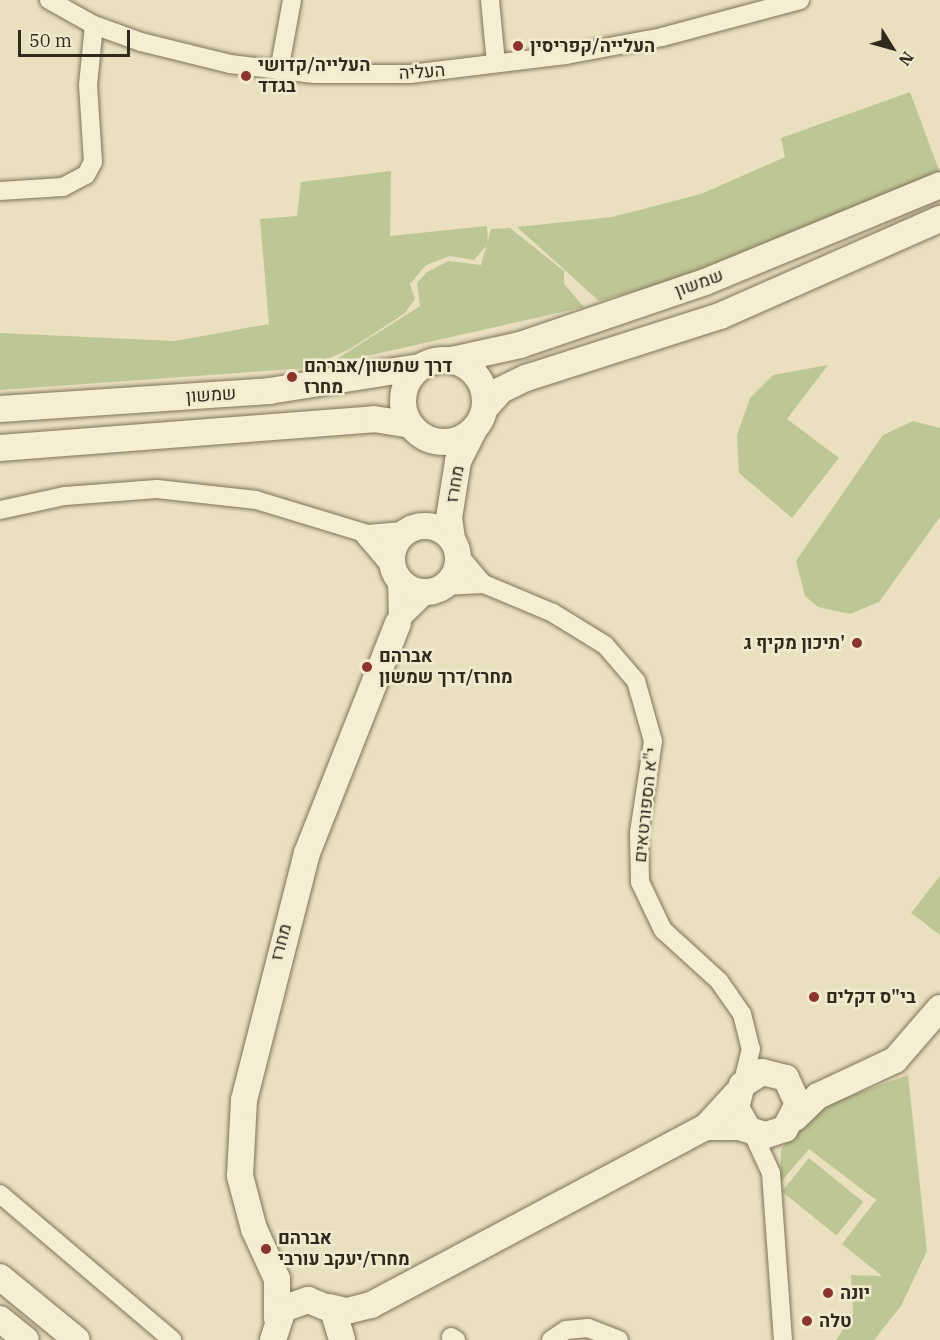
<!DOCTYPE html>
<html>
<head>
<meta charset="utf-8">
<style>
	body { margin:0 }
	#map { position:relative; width:940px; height:1340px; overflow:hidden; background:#eae0c0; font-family:"IBM Plex Serif",Heebo,serif }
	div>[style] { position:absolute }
	.green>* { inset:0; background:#bdc795; transform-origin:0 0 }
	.roads { filter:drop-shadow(0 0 2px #817259) drop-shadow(0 0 2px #817259) }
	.street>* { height:18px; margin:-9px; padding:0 9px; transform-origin:9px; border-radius:9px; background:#f5eed2 }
	.secondary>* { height:26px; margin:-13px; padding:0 13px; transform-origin:13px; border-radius:13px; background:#f5eed2 }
	.secondary>.ring { margin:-13px; padding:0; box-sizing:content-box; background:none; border:26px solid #f5eed2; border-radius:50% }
	.dots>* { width:16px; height:16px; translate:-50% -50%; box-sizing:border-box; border:3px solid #f2eacf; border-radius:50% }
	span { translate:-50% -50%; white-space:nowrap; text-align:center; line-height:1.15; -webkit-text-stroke:5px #f2eacf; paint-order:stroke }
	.poi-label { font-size:18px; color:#32291d; font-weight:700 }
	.left { translate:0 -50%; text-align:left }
	.right { translate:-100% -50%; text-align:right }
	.street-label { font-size:18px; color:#32291d }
	.north { position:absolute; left:862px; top:18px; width:60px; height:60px; -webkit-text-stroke:4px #f2eacf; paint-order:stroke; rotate:127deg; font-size:16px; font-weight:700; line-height:24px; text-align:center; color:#32291d }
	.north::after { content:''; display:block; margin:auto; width:21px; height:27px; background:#32291d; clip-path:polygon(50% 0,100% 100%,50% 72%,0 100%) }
	.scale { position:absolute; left:18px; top:30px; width:112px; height:27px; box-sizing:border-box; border:3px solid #32291d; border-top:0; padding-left:8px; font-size:18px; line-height:21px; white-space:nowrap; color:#32291d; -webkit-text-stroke:4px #f2eacf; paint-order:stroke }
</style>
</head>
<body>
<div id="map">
	<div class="green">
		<div style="clip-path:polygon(910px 92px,940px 173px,667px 282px,599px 301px,517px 227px,612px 217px,701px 194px,785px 157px,781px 138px)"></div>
		<div style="clip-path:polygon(391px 171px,390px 236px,487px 226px,488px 244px,474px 260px,450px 256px,426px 265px,410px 284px,415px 299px,404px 314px,350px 349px,308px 368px,0 390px,0 333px,175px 341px,269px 324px,260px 219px,297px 216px,301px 182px)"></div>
		<div style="clip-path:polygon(510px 228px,564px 271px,564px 284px,584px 307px,327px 365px,420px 306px,417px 283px,427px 272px,448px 261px,481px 265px,491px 229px)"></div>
		<div style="clip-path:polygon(828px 365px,787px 419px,839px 458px,792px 518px,739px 473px,737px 435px,750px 398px,773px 375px)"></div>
		<div style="clip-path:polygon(913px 421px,940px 428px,940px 517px,879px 602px,850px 614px,818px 607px,805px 596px,796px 561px,883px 435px)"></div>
		<div style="clip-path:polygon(940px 876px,940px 935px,911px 913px)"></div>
		<div style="clip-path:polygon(908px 1075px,927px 1251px,901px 1306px,874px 1340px,836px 1340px,853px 1314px,851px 1275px,882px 1276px,842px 1244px,876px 1200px,809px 1149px,780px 1183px,781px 1151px,791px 1130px,812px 1110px)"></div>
		<div style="left:809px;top:1158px;width:70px;height:43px;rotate:39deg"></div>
	</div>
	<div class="roads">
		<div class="street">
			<div style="left:49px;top:0;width:51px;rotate:29.1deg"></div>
			<div style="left:94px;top:25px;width:50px;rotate:19.9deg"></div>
			<div style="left:141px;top:42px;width:92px;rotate:13.9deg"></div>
			<div style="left:230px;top:64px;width:85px;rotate:6.8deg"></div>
			<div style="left:314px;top:74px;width:96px"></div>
			<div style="left:410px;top:74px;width:157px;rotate:-6.9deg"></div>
			<div style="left:566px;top:55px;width:98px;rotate:-10.6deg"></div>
			<div style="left:662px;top:37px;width:143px;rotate:-15deg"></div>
			<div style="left:490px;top:0;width:63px;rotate:84.6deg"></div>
			<div style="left:279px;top:71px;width:72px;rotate:-79.6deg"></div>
			<div style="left:0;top:191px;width:63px;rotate:-3.6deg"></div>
			<div style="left:63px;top:187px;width:26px;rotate:-28deg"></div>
			<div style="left:86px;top:175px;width:15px;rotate:-62deg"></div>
			<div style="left:93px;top:162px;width:77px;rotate:-93.7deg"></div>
			<div style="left:88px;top:85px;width:60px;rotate:-84.3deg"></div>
			<div style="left:0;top:510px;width:66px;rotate:-12.2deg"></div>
			<div style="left:65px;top:496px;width:92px;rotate:-4.4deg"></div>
			<div style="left:157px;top:489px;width:100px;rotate:6.3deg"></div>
			<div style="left:256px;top:500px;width:117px;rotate:16.9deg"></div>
			<div style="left:368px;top:534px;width:38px;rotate:-5deg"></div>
			<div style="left:363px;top:534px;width:45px;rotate:49.5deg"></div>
			<div style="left:458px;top:554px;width:38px;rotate:50deg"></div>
			<div style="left:397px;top:578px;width:45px;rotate:88.7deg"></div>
			<div style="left:444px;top:586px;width:40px;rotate:-2.9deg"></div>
			<div style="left:484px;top:584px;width:75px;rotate:22.8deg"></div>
			<div style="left:553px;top:613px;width:61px;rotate:31.6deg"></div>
			<div style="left:605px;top:645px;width:48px;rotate:49.3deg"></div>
			<div style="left:636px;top:681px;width:62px;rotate:74.2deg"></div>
			<div style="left:653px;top:741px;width:93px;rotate:98.7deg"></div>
			<div style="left:639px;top:833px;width:49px;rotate:88.8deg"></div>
			<div style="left:640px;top:882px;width:53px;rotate:64.4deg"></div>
			<div style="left:663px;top:930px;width:76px;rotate:42.3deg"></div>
			<div style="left:719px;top:981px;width:40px;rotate:55.1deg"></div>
			<div style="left:742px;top:1014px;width:36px;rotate:76deg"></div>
			<div style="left:751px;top:1049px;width:37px;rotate:104deg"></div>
			<div style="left:399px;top:621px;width:42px;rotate:-44deg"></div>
			<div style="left:752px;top:1132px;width:45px;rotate:65.1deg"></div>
			<div style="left:771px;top:1173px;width:167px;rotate:85.9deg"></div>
			<div style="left:0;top:1194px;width:226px;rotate:40.3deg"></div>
			<div style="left:451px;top:1337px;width:6px;rotate:31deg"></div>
			<div style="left:551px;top:1340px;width:18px;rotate:-34deg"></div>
			<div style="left:566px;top:1330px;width:22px;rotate:-5deg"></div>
			<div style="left:588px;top:1328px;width:33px;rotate:21deg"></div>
		</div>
		<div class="secondary">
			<div class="ring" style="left:403px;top:360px;width:56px;height:56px"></div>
			<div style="left:452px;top:360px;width:70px;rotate:-12.4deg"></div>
			<div style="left:520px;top:345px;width:195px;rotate:-18.8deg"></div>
			<div style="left:705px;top:282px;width:254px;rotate:-22.4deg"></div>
			<div style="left:485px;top:408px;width:24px;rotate:-48deg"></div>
			<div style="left:501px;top:390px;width:28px;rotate:-26deg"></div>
			<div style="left:526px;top:378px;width:204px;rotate:-17.7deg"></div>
			<div style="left:720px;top:316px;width:240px;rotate:-23.8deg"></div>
			<div style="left:0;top:409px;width:270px;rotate:-3.8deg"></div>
			<div style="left:269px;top:391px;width:154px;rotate:-9deg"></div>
			<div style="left:0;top:448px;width:375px;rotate:-4.4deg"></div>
			<div style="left:374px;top:419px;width:36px;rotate:9deg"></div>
			<div class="ring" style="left:392px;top:526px;width:40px;height:40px"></div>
			<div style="left:452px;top:539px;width:21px;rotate:-98deg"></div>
			<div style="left:449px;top:518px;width:58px;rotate:-81deg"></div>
			<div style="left:458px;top:461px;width:34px;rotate:-63deg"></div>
			<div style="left:795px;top:1118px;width:32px;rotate:-44deg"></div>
			<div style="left:818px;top:1096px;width:85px;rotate:-25.1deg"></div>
			<div style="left:895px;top:1060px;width:69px;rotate:-49.1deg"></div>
			<div style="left:706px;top:1127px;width:33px"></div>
			<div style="left:739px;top:1127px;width:28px;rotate:17deg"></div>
			<div style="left:766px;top:1135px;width:20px;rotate:-18deg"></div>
			<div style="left:785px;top:1129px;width:28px;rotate:-63deg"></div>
			<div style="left:798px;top:1104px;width:29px;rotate:-115deg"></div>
			<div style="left:786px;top:1078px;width:25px;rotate:-166deg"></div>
			<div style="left:762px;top:1072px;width:24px;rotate:147deg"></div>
			<div style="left:742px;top:1085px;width:24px;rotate:105deg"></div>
			<div style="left:736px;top:1108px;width:24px;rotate:60deg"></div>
			<div style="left:0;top:1277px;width:99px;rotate:39.3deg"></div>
			<div style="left:329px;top:1307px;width:18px;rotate:13deg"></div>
			<div style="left:347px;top:1311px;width:25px;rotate:-14deg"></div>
			<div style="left:371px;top:1305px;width:379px;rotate:-28deg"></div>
			<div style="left:706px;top:1127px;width:46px;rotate:-47.6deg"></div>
			<div style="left:277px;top:1318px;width:39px;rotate:-90deg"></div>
			<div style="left:277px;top:1279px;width:55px;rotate:-114.7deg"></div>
			<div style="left:254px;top:1229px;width:55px;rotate:-104.8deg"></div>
			<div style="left:240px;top:1176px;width:76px;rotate:-87deg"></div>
			<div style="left:244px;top:1100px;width:255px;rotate:-75.7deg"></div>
			<div style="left:307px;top:853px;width:247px;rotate:-68.4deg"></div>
			<div style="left:0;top:1319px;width:33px;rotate:39deg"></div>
			<div style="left:273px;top:1340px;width:33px;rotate:-72deg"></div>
			<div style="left:283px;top:1309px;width:27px;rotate:-20deg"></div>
			<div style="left:308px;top:1300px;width:27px;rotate:22deg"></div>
			<div style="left:333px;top:1310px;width:31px;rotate:73deg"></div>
		</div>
	</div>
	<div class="dots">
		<div style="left:518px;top:46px;background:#8b352e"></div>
		<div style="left:246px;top:76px;background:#8b352e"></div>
		<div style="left:292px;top:377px;background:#8b352e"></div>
		<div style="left:857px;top:643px;background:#8b352e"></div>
		<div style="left:367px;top:667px;background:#8b352e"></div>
		<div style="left:814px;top:997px;background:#8b352e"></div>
		<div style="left:266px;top:1249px;background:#8b352e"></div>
		<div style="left:828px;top:1293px;background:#8b352e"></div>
		<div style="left:807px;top:1321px;background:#8b352e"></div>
	</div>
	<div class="poi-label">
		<span class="left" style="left:530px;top:46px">העלייה/קפריסין</span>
		<span class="left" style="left:258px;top:76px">העלייה/קדושי<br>בגדד</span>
		<span class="left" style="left:304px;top:377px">דרך שמשון/אברהם<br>מחרז</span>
		<span class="right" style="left:845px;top:643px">תיכון מקיף ג'</span>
		<span class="left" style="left:379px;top:667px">אברהם<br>מחרז/דרך שמשון</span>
		<span class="left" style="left:826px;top:997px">בי"ס דקלים</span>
		<span class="left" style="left:278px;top:1249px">אברהם<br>מחרז/יעקב עורבי</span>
		<span class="left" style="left:840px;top:1293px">יונה</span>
		<span class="left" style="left:819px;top:1321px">טלה</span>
	</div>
	<div class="street-label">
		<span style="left:422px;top:72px;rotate:-4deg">העליה</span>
		<span style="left:699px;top:283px;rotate:-20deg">שמשון</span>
		<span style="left:211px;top:395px;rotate:-4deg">שמשון</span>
		<span style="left:455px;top:484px;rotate:-80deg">מחרז</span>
		<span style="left:646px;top:805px;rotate:-84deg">י"א הספורטאים</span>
		<span style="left:281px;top:942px;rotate:-75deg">מחרז</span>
	</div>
	<div class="north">N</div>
	<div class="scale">50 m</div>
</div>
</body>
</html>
